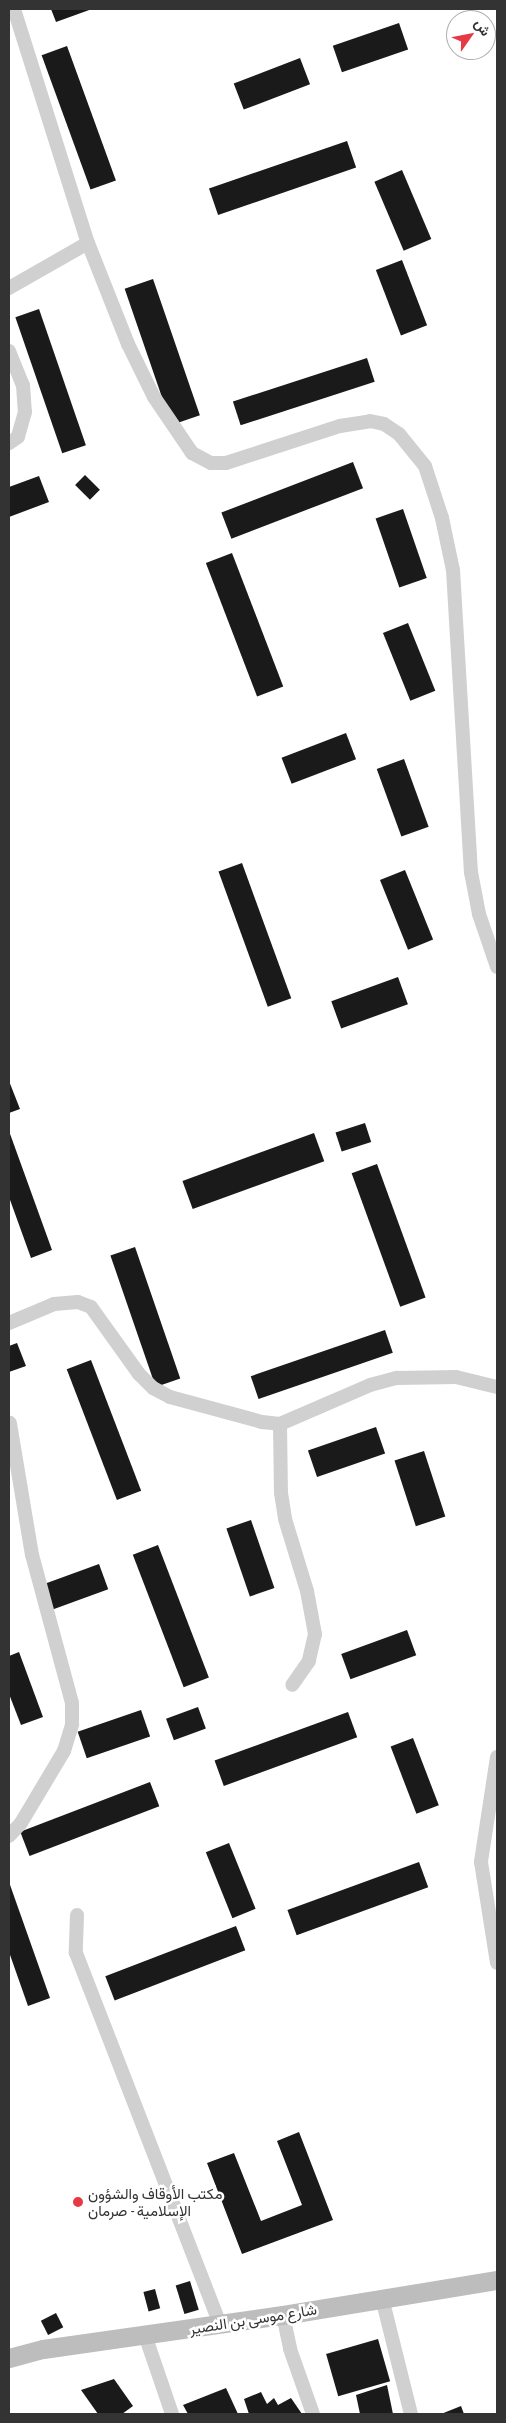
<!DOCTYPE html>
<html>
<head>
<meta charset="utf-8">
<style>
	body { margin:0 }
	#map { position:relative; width:506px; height:2423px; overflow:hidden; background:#fff; font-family:"PT Sans Narrow",Vazirmatn,sans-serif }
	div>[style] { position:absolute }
	.building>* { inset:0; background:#1a1a1a; transform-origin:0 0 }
	.street>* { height:14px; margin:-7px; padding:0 7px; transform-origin:7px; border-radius:7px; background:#d0d0d0 }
	.secondary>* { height:19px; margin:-9.5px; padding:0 9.5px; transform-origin:9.5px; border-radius:9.5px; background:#bdbdbd }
	.dots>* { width:14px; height:14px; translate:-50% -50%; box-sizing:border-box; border:2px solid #fff; border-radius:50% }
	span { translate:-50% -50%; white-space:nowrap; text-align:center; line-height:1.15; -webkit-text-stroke:5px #fff; paint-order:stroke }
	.poi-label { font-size:15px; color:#333 }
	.left { translate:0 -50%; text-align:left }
	.street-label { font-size:15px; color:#333 }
	.frame { position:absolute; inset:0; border:10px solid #333; pointer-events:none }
	.north { position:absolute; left:446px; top:10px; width:50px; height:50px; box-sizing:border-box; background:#fff; border:1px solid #adadad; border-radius:50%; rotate:57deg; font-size:14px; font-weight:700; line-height:20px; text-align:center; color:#333 }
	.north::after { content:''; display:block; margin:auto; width:18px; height:22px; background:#e63946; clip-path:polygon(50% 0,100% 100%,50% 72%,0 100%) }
</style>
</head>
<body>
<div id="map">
	<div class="building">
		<div style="clip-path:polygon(51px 9px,92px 9px,56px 22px)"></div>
		<div style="left:399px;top:23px;width:28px;height:70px;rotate:71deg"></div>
		<div style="left:67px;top:46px;width:143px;height:27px;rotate:70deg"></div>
		<div style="left:300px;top:58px;width:28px;height:71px;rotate:69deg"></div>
		<div style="left:347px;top:141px;width:28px;height:146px;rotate:71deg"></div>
		<div style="left:402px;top:170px;width:75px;height:30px;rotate:67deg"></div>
		<div style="left:402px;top:260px;width:70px;height:28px;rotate:69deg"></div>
		<div style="left:153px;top:279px;width:144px;height:30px;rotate:71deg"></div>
		<div style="left:39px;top:309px;width:144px;height:25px;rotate:71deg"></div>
		<div style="left:367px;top:358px;width:25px;height:141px;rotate:72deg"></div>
		<div style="left:353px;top:462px;width:28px;height:141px;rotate:69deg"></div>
		<div style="left:85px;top:475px;width:21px;height:14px;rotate:45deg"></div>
		<div style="clip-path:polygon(39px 476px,49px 502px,9px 517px,9px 487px)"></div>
		<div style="left:403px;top:509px;width:73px;height:29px;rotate:71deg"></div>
		<div style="left:232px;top:553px;width:143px;height:28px;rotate:69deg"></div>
		<div style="left:408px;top:623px;width:73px;height:27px;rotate:68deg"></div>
		<div style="left:346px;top:733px;width:28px;height:69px;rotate:69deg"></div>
		<div style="left:404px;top:759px;width:72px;height:29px;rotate:70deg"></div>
		<div style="left:242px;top:863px;width:144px;height:25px;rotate:70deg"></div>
		<div style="left:405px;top:870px;width:75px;height:27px;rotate:68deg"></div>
		<div style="left:398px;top:977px;width:29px;height:71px;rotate:70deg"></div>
		<div style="clip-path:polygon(9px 1081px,20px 1109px,9px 1113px)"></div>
		<div style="left:365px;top:1123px;width:20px;height:31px;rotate:72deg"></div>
		<div style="clip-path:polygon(9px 1131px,52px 1250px,31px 1258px,9px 1197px)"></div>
		<div style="left:314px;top:1133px;width:30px;height:140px;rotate:70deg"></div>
		<div style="left:377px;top:1164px;width:142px;height:27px;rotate:70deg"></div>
		<div style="left:135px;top:1247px;width:139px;height:26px;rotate:71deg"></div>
		<div style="left:385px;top:1330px;width:24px;height:142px;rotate:71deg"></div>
		<div style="clip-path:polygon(17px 1343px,26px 1366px,9px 1372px,9px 1346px)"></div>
		<div style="left:91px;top:1360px;width:140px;height:26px;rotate:69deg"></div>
		<div style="left:376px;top:1427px;width:28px;height:72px;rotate:71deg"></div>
		<div style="left:424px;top:1451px;width:69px;height:31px;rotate:72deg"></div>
		<div style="left:251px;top:1520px;width:72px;height:26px;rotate:71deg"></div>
		<div style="left:158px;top:1545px;width:142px;height:27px;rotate:69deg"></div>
		<div style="left:99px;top:1564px;width:27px;height:62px;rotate:70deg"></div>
		<div style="left:407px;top:1630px;width:27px;height:70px;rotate:70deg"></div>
		<div style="clip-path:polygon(19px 1652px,43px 1717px,21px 1725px,9px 1694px,9px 1656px)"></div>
		<div style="left:198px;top:1707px;width:23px;height:34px;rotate:70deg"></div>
		<div style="left:141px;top:1710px;width:28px;height:67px;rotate:71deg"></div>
		<div style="left:348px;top:1712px;width:27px;height:142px;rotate:70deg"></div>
		<div style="left:413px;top:1738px;width:72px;height:24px;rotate:69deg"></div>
		<div style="left:150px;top:1782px;width:26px;height:139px;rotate:69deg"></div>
		<div style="left:229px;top:1843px;width:71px;height:25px;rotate:68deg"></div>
		<div style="left:419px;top:1862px;width:27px;height:140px;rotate:70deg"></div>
		<div style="clip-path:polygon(9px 1882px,50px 1998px,28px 2006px,9px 1952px)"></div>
		<div style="left:236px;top:1926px;width:26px;height:140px;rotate:69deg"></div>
		<div style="clip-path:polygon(299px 2132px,333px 2220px,242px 2254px,207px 2163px,234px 2153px,261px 2221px,302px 2205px,277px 2141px)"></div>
		<div style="left:190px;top:2281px;width:30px;height:15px;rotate:73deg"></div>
		<div style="left:155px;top:2289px;width:20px;height:12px;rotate:75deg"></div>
		<div style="left:56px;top:2313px;width:16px;height:17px;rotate:63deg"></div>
		<div style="left:378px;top:2339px;width:44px;height:54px;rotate:74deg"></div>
		<div style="clip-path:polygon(114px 2379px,133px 2406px,122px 2414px,98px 2414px,81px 2390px)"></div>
		<div style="clip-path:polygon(387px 2385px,393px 2414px,360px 2414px,356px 2395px)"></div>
		<div style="clip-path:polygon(226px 2388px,238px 2414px,188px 2414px,183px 2405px)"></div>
		<div style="clip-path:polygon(261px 2392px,267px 2404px,274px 2398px,278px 2405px,291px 2398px,302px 2414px,249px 2414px,244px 2399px)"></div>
		<div style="clip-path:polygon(461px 2406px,464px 2414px,441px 2414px)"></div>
	</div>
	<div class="street">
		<div style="left:14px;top:9px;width:245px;rotate:72.5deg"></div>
		<div style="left:88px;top:243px;width:109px;rotate:68.4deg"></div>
		<div style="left:128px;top:344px;width:59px;rotate:63.9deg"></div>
		<div style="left:154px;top:397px;width:68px;rotate:55.8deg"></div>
		<div style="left:192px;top:453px;width:21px;rotate:28deg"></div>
		<div style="left:211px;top:463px;width:15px"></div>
		<div style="left:226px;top:463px;width:120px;rotate:-18deg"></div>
		<div style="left:340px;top:426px;width:30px;rotate:-9deg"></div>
		<div style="left:370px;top:421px;width:14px;rotate:12deg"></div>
		<div style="left:384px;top:424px;width:18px;rotate:34deg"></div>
		<div style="left:399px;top:434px;width:41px;rotate:50.9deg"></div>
		<div style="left:425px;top:466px;width:55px;rotate:71.9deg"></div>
		<div style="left:442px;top:518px;width:53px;rotate:78.1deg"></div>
		<div style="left:453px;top:570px;width:303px;rotate:86.6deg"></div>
		<div style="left:471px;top:872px;width:43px;rotate:79.2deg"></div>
		<div style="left:479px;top:914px;width:56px;rotate:71.2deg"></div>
		<div style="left:9px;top:288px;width:91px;rotate:-29.7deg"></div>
		<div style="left:9px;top:351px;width:37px;rotate:68deg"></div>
		<div style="left:23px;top:385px;width:27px;rotate:86deg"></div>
		<div style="left:25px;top:412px;width:26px;rotate:106deg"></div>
		<div style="left:18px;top:437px;width:11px;rotate:146deg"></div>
		<div style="left:9px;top:1323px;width:49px;rotate:-22.9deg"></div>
		<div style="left:54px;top:1304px;width:24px;rotate:-5deg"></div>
		<div style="left:78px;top:1302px;width:14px;rotate:21deg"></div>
		<div style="left:91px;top:1307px;width:82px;rotate:54.4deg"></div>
		<div style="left:139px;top:1374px;width:20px;rotate:45deg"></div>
		<div style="left:153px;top:1388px;width:19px;rotate:28deg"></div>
		<div style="left:170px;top:1397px;width:95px;rotate:15.2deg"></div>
		<div style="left:262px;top:1422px;width:18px;rotate:6deg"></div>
		<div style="left:280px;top:1424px;width:98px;rotate:-23.4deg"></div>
		<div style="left:370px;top:1385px;width:28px;rotate:-15deg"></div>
		<div style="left:397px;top:1378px;width:59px;rotate:-1deg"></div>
		<div style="left:456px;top:1377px;width:42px;rotate:13.7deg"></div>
		<div style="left:280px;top:1424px;width:69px;rotate:89.2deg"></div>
		<div style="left:281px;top:1493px;width:26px;rotate:81deg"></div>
		<div style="left:285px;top:1519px;width:75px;rotate:73deg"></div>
		<div style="left:307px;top:1591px;width:44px;rotate:79.5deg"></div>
		<div style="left:315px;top:1634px;width:28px;rotate:103deg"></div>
		<div style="left:309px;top:1661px;width:29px;rotate:125deg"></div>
		<div style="left:497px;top:1757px;width:106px;rotate:98.7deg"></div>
		<div style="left:481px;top:1862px;width:102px;rotate:81deg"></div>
		<div style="left:9px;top:1836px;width:18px;rotate:-47deg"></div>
		<div style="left:21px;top:1823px;width:84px;rotate:-59.2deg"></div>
		<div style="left:64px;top:1751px;width:28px;rotate:-73deg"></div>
		<div style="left:72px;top:1724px;width:21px;rotate:-90deg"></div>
		<div style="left:72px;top:1703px;width:153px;rotate:-105.1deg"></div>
		<div style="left:32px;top:1555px;width:134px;rotate:-99.5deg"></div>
		<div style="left:77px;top:1915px;width:38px;rotate:92deg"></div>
		<div style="left:76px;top:1953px;width:399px;rotate:68.8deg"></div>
		<div style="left:382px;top:2298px;width:120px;rotate:76deg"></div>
		<div style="left:283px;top:2315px;width:35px;rotate:78deg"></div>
		<div style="left:290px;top:2349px;width:69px;rotate:70.5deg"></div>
		<div style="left:145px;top:2335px;width:83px;rotate:71.1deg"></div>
	</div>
	<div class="secondary">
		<div style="left:9px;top:2358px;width:35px;rotate:-15deg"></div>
		<div style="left:43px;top:2349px;width:242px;rotate:-8.1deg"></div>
		<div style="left:283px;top:2315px;width:217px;rotate:-9.3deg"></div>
	</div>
	<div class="dots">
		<div style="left:78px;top:2202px;background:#e63946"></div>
	</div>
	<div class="poi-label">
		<span class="left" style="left:88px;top:2202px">مكتب الأوقاف والشؤون<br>الإسلامية - صرمان</span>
	</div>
	<div class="street-label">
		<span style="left:253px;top:2319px;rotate:-9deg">شارع موسى بن النصير</span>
	</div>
	<div class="frame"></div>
	<div class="north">ش</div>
</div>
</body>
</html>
